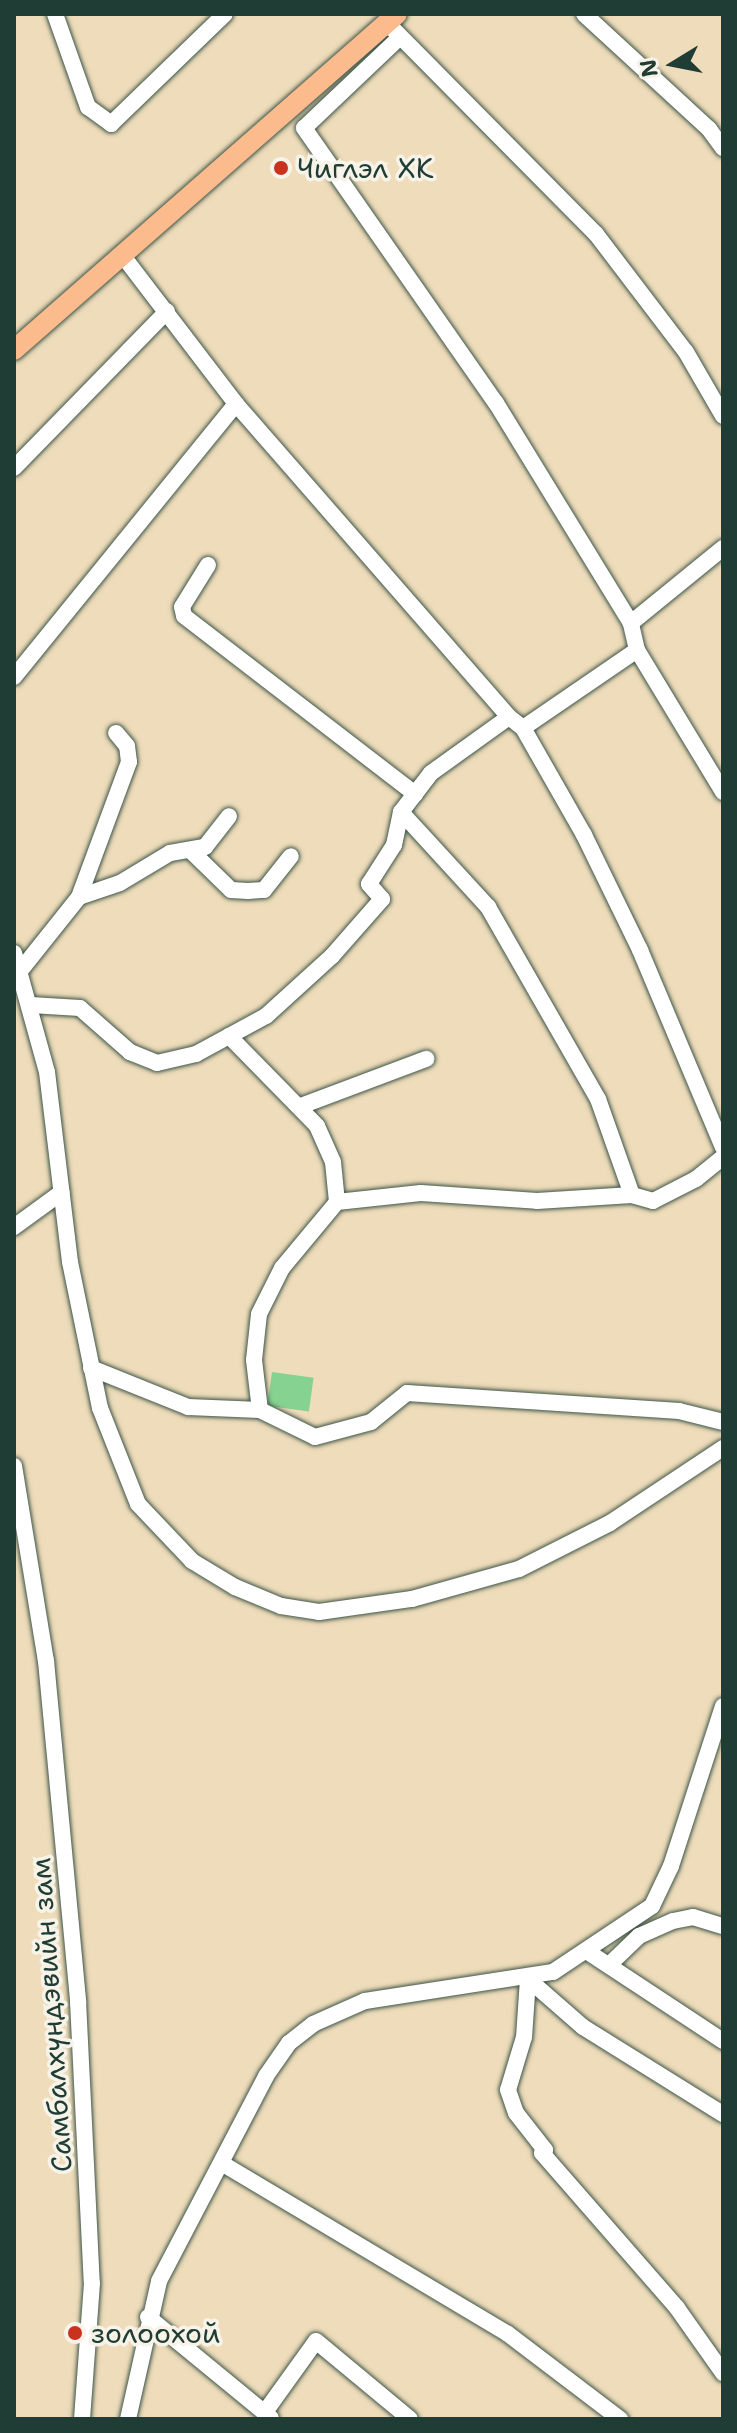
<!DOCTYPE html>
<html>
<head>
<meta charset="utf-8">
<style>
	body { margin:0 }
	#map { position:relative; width:737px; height:2433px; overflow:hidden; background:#eedcba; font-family:"Shantell Sans",sans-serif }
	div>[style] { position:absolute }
	.green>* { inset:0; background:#86d391; transform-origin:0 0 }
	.roads { filter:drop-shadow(0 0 2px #3e5548) drop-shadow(0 0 2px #3e5548) }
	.minor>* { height:16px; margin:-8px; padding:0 8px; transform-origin:8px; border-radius:8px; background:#fff }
	.major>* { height:20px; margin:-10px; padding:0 10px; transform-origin:10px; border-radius:10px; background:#fbbb8d }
	.dots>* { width:22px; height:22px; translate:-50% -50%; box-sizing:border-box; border:4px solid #f7f3e8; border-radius:50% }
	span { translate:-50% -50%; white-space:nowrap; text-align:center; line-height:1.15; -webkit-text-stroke:7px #f7f3e8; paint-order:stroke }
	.poi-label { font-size:28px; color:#1f3d34 }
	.left { translate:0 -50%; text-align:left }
	.street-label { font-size:28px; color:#1f3d34 }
	.frame { position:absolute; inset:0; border:16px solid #1f3d34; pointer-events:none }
	.north { position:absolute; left:633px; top:24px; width:80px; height:80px; -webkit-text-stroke:6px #f7f3e8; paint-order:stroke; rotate:260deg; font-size:22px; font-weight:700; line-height:32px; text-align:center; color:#1f3d34 }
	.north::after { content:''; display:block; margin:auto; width:28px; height:36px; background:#1f3d34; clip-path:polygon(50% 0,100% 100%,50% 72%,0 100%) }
</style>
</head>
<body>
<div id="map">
	<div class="green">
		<div style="left:272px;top:1372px;width:42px;height:34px;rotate:8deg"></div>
	</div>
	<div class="roads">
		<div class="minor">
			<div style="left:55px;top:14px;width:99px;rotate:70.5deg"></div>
			<div style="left:88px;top:107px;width:29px;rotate:36deg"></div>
			<div style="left:111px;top:124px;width:158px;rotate:-44deg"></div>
			<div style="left:584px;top:14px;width:170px;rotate:42.6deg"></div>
			<div style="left:709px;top:129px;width:24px;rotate:54deg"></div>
			<div style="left:393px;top:29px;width:289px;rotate:45.3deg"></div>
			<div style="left:596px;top:234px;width:148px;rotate:52.7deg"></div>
			<div style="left:686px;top:352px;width:74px;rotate:60deg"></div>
			<div style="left:400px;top:37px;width:132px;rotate:136.5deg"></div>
			<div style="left:304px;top:128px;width:335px;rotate:55.1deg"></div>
			<div style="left:496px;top:403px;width:258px;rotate:58.5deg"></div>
			<div style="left:123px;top:256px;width:186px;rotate:52.6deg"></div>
			<div style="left:236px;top:404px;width:415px;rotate:48.9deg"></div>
			<div style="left:14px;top:468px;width:219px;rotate:-45.7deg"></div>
			<div style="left:208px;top:565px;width:49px;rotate:121.8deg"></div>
			<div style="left:182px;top:607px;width:9px;rotate:77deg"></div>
			<div style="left:184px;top:616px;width:292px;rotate:37.6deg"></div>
			<div style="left:637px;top:650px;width:166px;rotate:58.8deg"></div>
			<div style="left:14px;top:677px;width:352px;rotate:-50.9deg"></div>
			<div style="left:523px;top:728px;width:123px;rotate:60.3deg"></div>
			<div style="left:584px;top:835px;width:128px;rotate:64deg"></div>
			<div style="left:640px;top:950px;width:214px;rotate:67.2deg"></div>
			<div style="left:401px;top:812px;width:129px;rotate:47.5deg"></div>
			<div style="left:488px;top:907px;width:221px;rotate:60.2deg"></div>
			<div style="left:598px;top:1099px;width:102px;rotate:70.5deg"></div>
			<div style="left:632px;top:1195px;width:22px;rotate:16deg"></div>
			<div style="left:653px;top:1201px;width:48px;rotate:-27.1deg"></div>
			<div style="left:696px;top:1179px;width:35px;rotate:-39deg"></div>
			<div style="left:190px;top:850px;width:57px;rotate:44.3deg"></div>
			<div style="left:231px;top:890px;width:17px;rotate:3deg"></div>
			<div style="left:248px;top:891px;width:16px;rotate:-4deg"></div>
			<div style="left:264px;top:890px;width:43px;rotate:-51.5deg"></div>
			<div style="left:79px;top:897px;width:144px;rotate:-69.7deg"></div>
			<div style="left:129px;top:762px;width:16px;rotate:-97deg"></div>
			<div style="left:127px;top:746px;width:17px;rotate:-130deg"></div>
			<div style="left:14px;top:953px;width:123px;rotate:74.5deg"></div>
			<div style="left:47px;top:1072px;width:191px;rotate:83.1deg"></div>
			<div style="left:70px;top:1262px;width:149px;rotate:78.4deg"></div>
			<div style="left:100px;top:1408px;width:103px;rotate:68.4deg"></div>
			<div style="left:138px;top:1504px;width:79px;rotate:46.5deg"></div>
			<div style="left:192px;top:1561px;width:50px;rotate:31.2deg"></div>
			<div style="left:235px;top:1587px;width:50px;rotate:22.4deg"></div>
			<div style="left:281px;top:1606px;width:38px;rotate:9deg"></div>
			<div style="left:319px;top:1612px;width:94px;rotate:-8deg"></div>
			<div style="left:412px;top:1599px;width:111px;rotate:-15.7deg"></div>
			<div style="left:519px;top:1569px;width:102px;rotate:-26.8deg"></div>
			<div style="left:610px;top:1523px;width:136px;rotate:-33.6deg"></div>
			<div style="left:20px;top:971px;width:95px;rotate:-51.4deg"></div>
			<div style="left:79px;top:897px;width:43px;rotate:-18.9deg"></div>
			<div style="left:120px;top:883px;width:58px;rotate:-31deg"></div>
			<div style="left:170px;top:853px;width:36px;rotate:-10deg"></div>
			<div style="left:205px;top:847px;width:39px;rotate:-52deg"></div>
			<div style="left:31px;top:1005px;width:49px;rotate:3.5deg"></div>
			<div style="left:80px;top:1008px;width:67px;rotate:41.3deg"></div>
			<div style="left:130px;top:1052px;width:29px;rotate:22deg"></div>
			<div style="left:157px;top:1063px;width:40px;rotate:-13deg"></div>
			<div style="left:196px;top:1054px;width:80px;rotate:-28.5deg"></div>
			<div style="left:266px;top:1016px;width:89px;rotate:-42.3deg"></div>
			<div style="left:332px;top:956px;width:76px;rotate:-48.7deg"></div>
			<div style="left:382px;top:899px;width:20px;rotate:-131deg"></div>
			<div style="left:369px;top:884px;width:46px;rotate:-57.3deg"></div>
			<div style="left:394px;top:845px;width:34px;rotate:-78deg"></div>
			<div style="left:401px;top:812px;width:49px;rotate:-52.4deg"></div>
			<div style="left:431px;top:773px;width:96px;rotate:-35.7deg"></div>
			<div style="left:509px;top:717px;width:18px;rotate:38deg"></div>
			<div style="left:523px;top:728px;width:138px;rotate:-34.4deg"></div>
			<div style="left:637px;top:650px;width:28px;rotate:-103deg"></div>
			<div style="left:631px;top:623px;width:119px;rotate:-39.2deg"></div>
			<div style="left:229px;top:1036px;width:126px;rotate:45.6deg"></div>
			<div style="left:317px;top:1126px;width:39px;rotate:66deg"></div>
			<div style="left:333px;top:1162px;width:40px;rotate:84.3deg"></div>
			<div style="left:337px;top:1202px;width:86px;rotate:129.8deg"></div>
			<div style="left:282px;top:1268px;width:51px;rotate:116.6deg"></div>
			<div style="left:259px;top:1314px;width:46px;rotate:96.2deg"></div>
			<div style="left:254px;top:1360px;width:50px;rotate:83.2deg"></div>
			<div style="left:301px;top:1106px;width:134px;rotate:-20.6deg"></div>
			<div style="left:337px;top:1202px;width:84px;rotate:-6.1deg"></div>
			<div style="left:421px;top:1193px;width:116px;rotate:3.9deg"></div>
			<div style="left:537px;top:1201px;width:95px;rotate:-3.6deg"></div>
			<div style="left:14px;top:1227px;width:59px;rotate:-36.1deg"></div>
			<div style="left:91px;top:1368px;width:105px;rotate:21.9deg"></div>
			<div style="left:188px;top:1407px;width:72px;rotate:2.4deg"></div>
			<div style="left:260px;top:1410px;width:61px;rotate:26.1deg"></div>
			<div style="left:315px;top:1437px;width:58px;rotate:-15deg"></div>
			<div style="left:371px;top:1422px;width:46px;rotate:-38.9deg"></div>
			<div style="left:407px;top:1393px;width:273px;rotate:3.8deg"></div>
			<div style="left:679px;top:1411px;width:45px;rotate:14deg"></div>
			<div style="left:14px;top:1466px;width:198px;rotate:80.7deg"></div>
			<div style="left:46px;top:1661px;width:342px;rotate:84.6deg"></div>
			<div style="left:78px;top:2001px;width:282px;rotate:87.2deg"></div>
			<div style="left:92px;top:2283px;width:136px;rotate:94.2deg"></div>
			<div style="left:588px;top:1952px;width:162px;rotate:33.4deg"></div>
			<div style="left:611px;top:1963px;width:39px;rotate:-44deg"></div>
			<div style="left:639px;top:1936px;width:37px;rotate:-24deg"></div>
			<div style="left:673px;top:1921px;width:20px;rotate:-11deg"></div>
			<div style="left:693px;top:1917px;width:31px;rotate:17deg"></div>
			<div style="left:528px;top:1979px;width:58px;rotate:93.9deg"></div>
			<div style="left:524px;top:2037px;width:55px;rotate:106.8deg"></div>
			<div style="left:508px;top:2090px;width:24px;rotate:71deg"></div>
			<div style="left:516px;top:2113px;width:47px;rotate:51.9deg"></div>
			<div style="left:545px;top:2150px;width:4px;rotate:135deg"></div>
			<div style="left:542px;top:2153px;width:206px;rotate:48.9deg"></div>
			<div style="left:677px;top:2308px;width:80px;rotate:54.7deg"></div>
			<div style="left:528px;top:1979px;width:73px;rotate:41.1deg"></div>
			<div style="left:583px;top:2027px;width:165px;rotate:31.9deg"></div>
			<div style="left:223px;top:2164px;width:332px;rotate:30.8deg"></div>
			<div style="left:508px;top:2334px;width:141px;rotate:37.2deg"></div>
			<div style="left:148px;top:2317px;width:159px;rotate:39.4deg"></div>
			<div style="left:265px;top:2412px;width:87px;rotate:-54.3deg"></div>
			<div style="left:316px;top:2341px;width:122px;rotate:39.7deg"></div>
			<div style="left:128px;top:2419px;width:141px;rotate:-77.3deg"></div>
			<div style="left:159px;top:2281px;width:231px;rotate:-62.4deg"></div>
			<div style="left:266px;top:2076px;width:40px;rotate:-55.1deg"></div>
			<div style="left:289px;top:2043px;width:31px;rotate:-38deg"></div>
			<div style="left:313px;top:2024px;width:57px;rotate:-23.9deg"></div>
			<div style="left:365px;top:2001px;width:190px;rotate:-8.8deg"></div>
			<div style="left:553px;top:1972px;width:119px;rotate:-33.7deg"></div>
			<div style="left:652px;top:1906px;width:44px;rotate:-64.6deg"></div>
			<div style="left:671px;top:1866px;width:168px;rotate:-72deg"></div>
		</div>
		<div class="major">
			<div style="left:14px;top:350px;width:509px;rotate:-41.26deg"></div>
		</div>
	</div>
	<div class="dots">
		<div style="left:281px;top:168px;background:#c8321e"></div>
		<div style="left:75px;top:2333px;background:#c8321e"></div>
	</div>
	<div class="poi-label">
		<span class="left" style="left:297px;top:168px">Чиглэл ХК</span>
		<span class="left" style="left:91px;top:2333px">золоохой</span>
	</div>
	<div class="street-label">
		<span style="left:51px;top:2015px;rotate:-94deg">Самбалхүндэвийн зам</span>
	</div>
	<div class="frame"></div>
	<div class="north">N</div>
</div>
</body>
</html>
